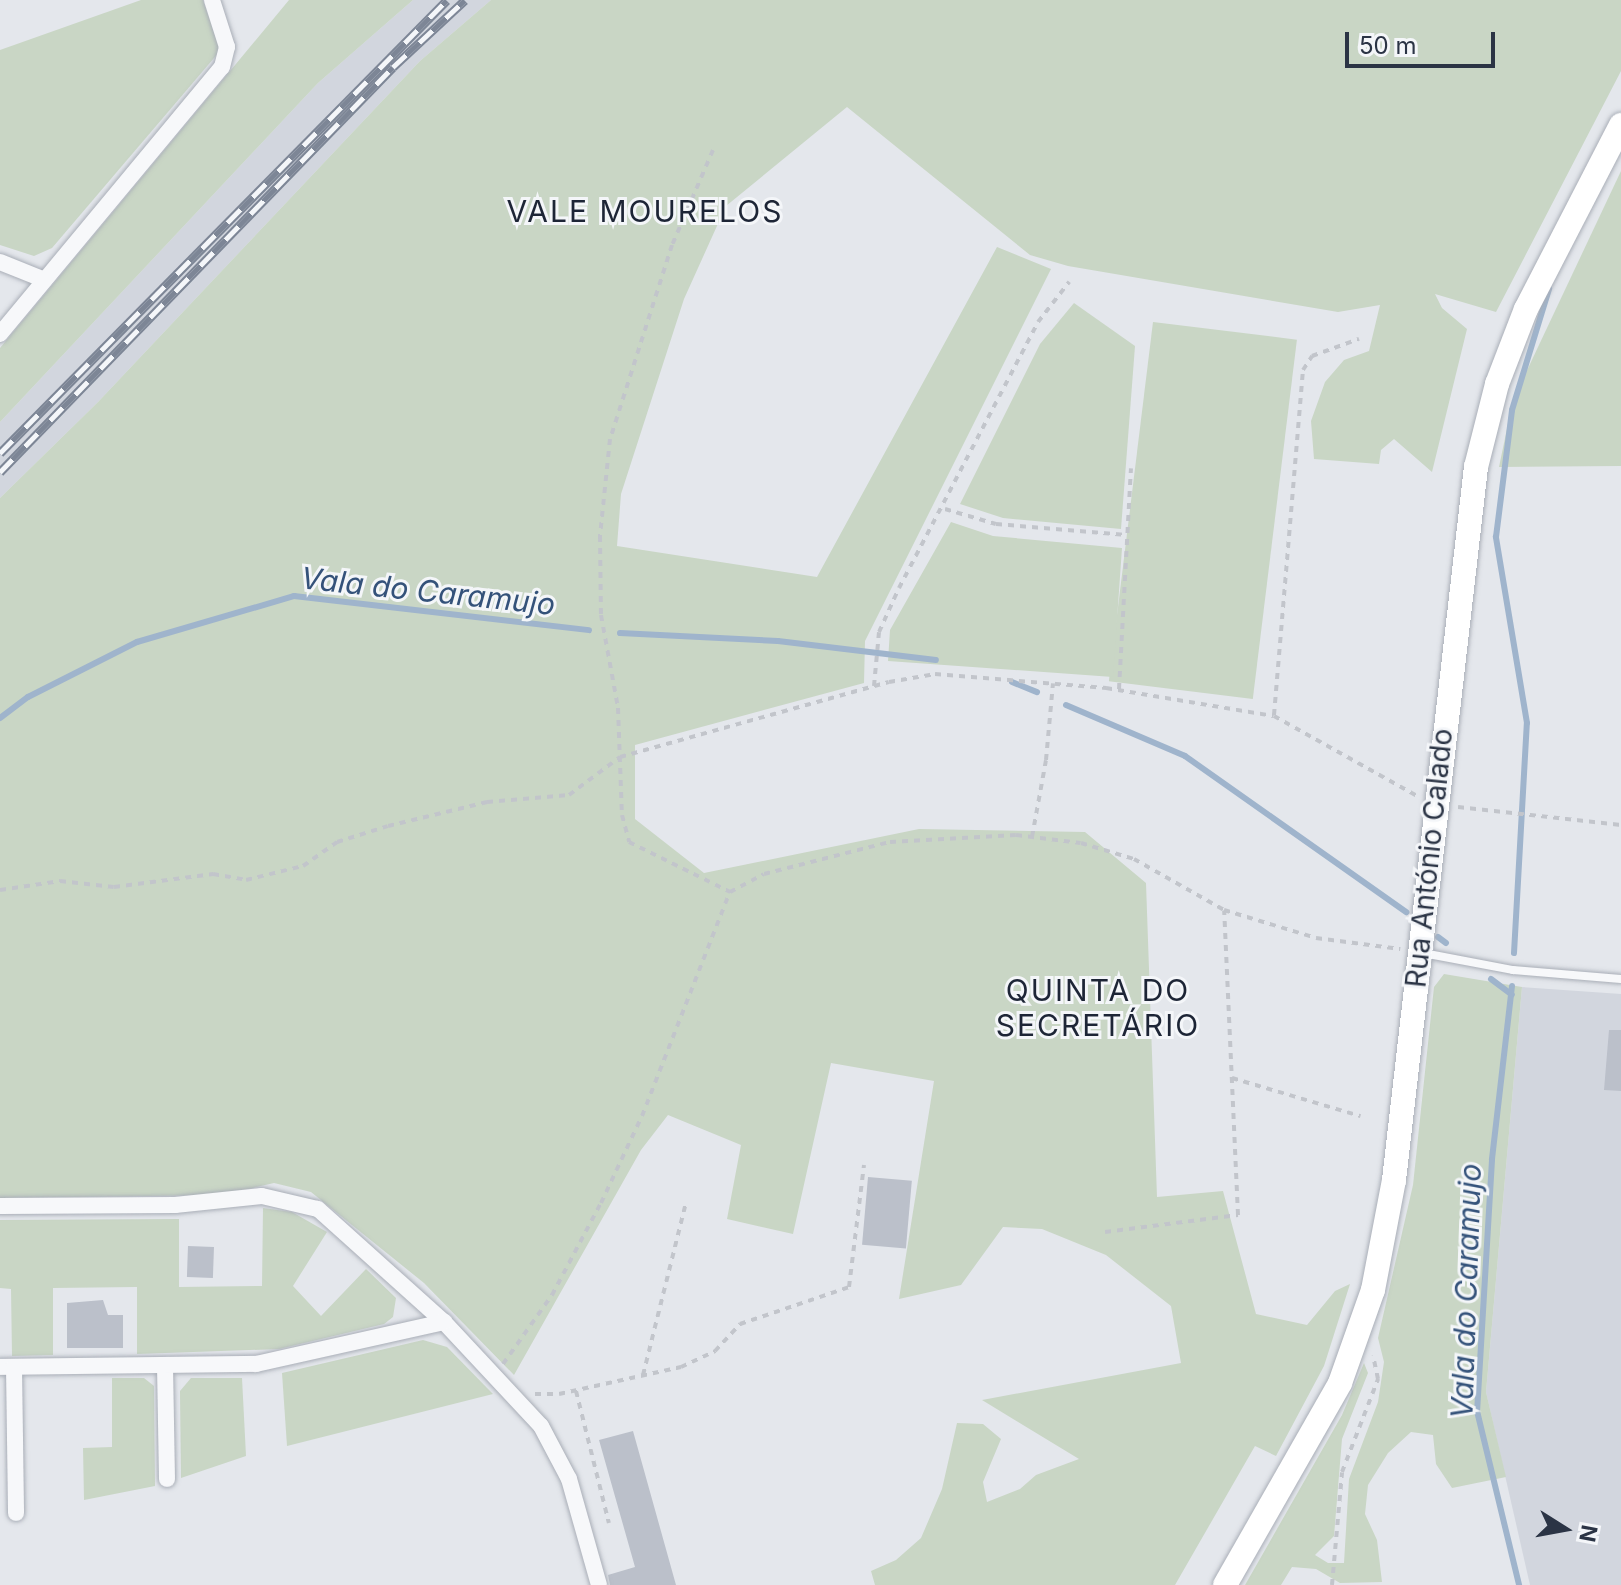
<!DOCTYPE html>
<html>
<head>
<meta charset="utf-8">
<style>
	body { margin:0 }
	#map { position:relative; width:1621px; height:1585px; overflow:hidden; background:#e4e7ec; font-family:Inter,sans-serif }
	div>[style] { position:absolute }
	.built>* { inset:0; background:#d2d6de }
	.green>* { inset:0; background:#c9d6c5; transform-origin:0 0 }
	.stream>* { height:6px; margin:-3px; padding:0 3px; transform-origin:3px; border-radius:3px; background:#9fb4cc }
	.building>* { inset:0; background:#bbc0ca; transform-origin:0 0 }
	.path>* { height:4px; margin-top:-2px; transform-origin:0; background:repeating-linear-gradient(90deg,#c2c5cb 0 6px,transparent 0 12px) }
	.roads { filter:drop-shadow(0 0 2px #a9aeb7) drop-shadow(0 0 2px #a9aeb7) }
	.lane>* { height:8px; margin:-4px; padding:0 4px; transform-origin:4px; border-radius:4px; background:#f7f8fa }
	.street>* { height:16px; margin:-8px; padding:0 8px; transform-origin:8px; border-radius:8px; background:#f7f8fa }
	.secondary>* { height:24px; margin:-12px; padding:0 12px; transform-origin:12px; border-radius:12px; background:#fff }
	.rail>* { height:9px; margin-top:-4.5px; transform-origin:0; background:repeating-linear-gradient(90deg,#f4f6f9 0 18px,#7d8696 0 36px); box-sizing:border-box; border-block:2px solid #7d8696 }
	span { translate:-50% -50%; white-space:nowrap; text-align:center; line-height:1.15; -webkit-text-stroke:6px #f4f6f9; paint-order:stroke }
	.street-label { font-size:28px; color:#2b3445 }
	.neighbourhood-label { font-size:30px; color:#1d2536; letter-spacing:2px }
	.water-label { font-size:30px; color:#34527a; font-style:italic }
	.north { position:absolute; left:1525px; top:1489px; width:80px; height:80px; -webkit-text-stroke:6px #f4f6f9; paint-order:stroke; rotate:101deg; font-size:22px; font-weight:700; line-height:32px; text-align:center; color:#2b3445 }
	.north::after { content:''; display:block; margin:auto; width:28px; height:36px; background:#2b3445; clip-path:polygon(50% 0,100% 100%,50% 72%,0 100%) }
	.scale { position:absolute; left:1345px; top:32px; width:150px; height:36px; box-sizing:border-box; border:4px solid #2b3445; border-top:0; padding-left:10px; font-size:24px; line-height:28px; white-space:nowrap; color:#2b3445; -webkit-text-stroke:6px #f4f6f9; paint-order:stroke }
</style>
</head>
<body>
<div id="map">
	<div class="built">
		<div style="clip-path:polygon(413px 0,491px 0,420px 61px,98px 402px,0 498px,0 422px,318px 83px)"></div>
		<div style="clip-path:polygon(1522px 987px,1621px 994px,1621px 1585px,1530px 1585px,1486px 1392px)"></div>
	</div>
	<div class="green">
		<div style="clip-path:polygon(141px 0,203px 0,220px 51px,52px 248px,34px 256px,0 245px,0 50px)"></div>
		<div style="clip-path:polygon(289px 0,413px 0,318px 83px,0 422px,0 348px)"></div>
		<div style="clip-path:polygon(491px 0,1621px 0,1621px 71px,1496px 312px,1435px 294px,1442px 308px,1467px 329px,1432px 472px,1394px 439px,1381px 450px,1379px 464px,1314px 459px,1311px 421px,1325px 382px,1344px 360px,1369px 351px,1380px 305px,1338px 312px,1068px 266px,1030px 255px,847px 107px,726px 206px,684px 299px,621px 494px,617px 546px,817px 577px,997px 247px,1051px 269px,865px 641px,864px 683px,635px 745px,635px 819px,704px 873px,919px 829px,1085px 832px,1146px 883px,1157px 1197px,1223px 1191px,1256px 1314px,1307px 1325px,1335px 1291px,1350px 1284px,1324px 1366px,1276px 1456px,1255px 1446px,1175px 1585px,875px 1585px,871px 1571px,896px 1560px,921px 1538px,942px 1489px,957px 1423px,983px 1424px,1001px 1439px,983px 1482px,987px 1502px,1020px 1489px,1036px 1475px,1079px 1459px,982px 1400px,1181px 1363px,1171px 1306px,1106px 1255px,1042px 1229px,1003px 1227px,961px 1285px,899px 1299px,934px 1081px,831px 1063px,793px 1234px,727px 1219px,741px 1145px,668px 1115px,641px 1150px,514px 1375px,424px 1283px,311px 1192px,274px 1183px,222px 1195px,0 1198px,0 498px,98px 402px,420px 61px)"></div>
		<div style="clip-path:polygon(1621px 171px,1621px 466px,1499px 467px,1513px 400px)"></div>
		<div style="clip-path:polygon(1074px 303px,1135px 346px,1121px 529px,1003px 518px,960px 504px,1040px 344px)"></div>
		<div style="left:1153px;top:322px;width:145px;height:362px;rotate:7deg"></div>
		<div style="clip-path:polygon(951px 522px,993px 536px,1122px 548px,1113px 677px,888px 661px,890px 630px)"></div>
		<div style="clip-path:polygon(1444px 974px,1522px 987px,1486px 1392px,1506px 1477px,1452px 1488px,1436px 1464px,1433px 1435px,1411px 1432px,1388px 1453px,1368px 1485px,1365px 1514px,1377px 1540px,1382px 1582px,1340px 1583px,1316px 1569px,1292px 1567px,1281px 1585px,1245px 1585px,1342px 1415px,1364px 1363px,1368px 1373px,1342px 1439px,1334px 1536px,1315px 1555px,1328px 1563px,1344px 1563px,1349px 1479px,1378px 1402px,1384px 1362px,1378px 1338px,1413px 1185px,1434px 987px)"></div>
		<div style="clip-path:polygon(263px 1208px,292px 1212px,327px 1232px,293px 1286px,321px 1316px,366px 1269px,396px 1298px,393px 1317px,384px 1324px,279px 1349px,137px 1354px,137px 1287px,53px 1288px,53px 1355px,12px 1356px,11px 1289px,0 1288px,0 1220px,179px 1219px,179px 1287px,262px 1286px)"></div>
		<div style="clip-path:polygon(423px 1340px,447px 1347px,493px 1394px,287px 1446px,282px 1373px)"></div>
		<div style="clip-path:polygon(112px 1378px,144px 1378px,154px 1386px,155px 1486px,84px 1500px,83px 1448px,112px 1447px)"></div>
		<div style="clip-path:polygon(191px 1378px,242px 1378px,246px 1456px,181px 1478px,180px 1391px)"></div>
	</div>
	<div class="stream">
		<div style="left:620px;top:633px;width:158px;rotate:2.9deg"></div>
		<div style="left:778px;top:641px;width:159px;rotate:6.9deg"></div>
		<div style="left:1012px;top:682px;width:27px;rotate:22deg"></div>
		<div style="left:1066px;top:705px;width:129px;rotate:23.2deg"></div>
		<div style="left:1185px;top:756px;width:271px;rotate:35.2deg"></div>
		<div style="left:0;top:718px;width:35px;rotate:-37deg"></div>
		<div style="left:28px;top:697px;width:122px;rotate:-26.8deg"></div>
		<div style="left:137px;top:642px;width:164px;rotate:-16.3deg"></div>
		<div style="left:294px;top:596px;width:297px;rotate:6.6deg"></div>
		<div style="left:1438px;top:937px;width:10px;rotate:37deg"></div>
		<div style="left:1514px;top:953px;width:230px;rotate:-86.8deg"></div>
		<div style="left:1527px;top:723px;width:189px;rotate:-99.5deg"></div>
		<div style="left:1496px;top:537px;width:128px;rotate:-82.8deg"></div>
		<div style="left:1512px;top:410px;width:127px;rotate:-73deg"></div>
		<div style="left:1491px;top:979px;width:26px;rotate:37deg"></div>
		<div style="left:1512px;top:986px;width:175px;rotate:96.6deg"></div>
		<div style="left:1492px;top:1160px;width:251px;rotate:93.4deg"></div>
		<div style="left:1477px;top:1411px;width:179px;rotate:76.4deg"></div>
	</div>
	<div class="building">
		<div style="clip-path:polygon(1609px 1030px,1621px 1030px,1621px 1091px,1604px 1090px)"></div>
		<div style="left:868px;top:1177px;width:44px;height:68px;rotate:5deg"></div>
		<div style="left:188px;top:1246px;width:26px;height:31px;rotate:2deg"></div>
		<div style="clip-path:polygon(103px 1300px,108px 1315px,123px 1315px,123px 1348px,67px 1348px,67px 1303px)"></div>
		<div style="clip-path:polygon(633px 1431px,676px 1585px,610px 1585px,608px 1575px,635px 1567px,599px 1440px)"></div>
	</div>
	<div class="path">
		<div style="left:713px;top:150px;width:103px;rotate:113.3deg"></div>
		<div style="left:672px;top:245px;width:204px;rotate:107.7deg"></div>
		<div style="left:610px;top:439px;width:98px;rotate:95.9deg"></div>
		<div style="left:600px;top:536px;width:79px;rotate:89.3deg"></div>
		<div style="left:601px;top:615px;width:95px;rotate:79.6deg"></div>
		<div style="left:618px;top:708px;width:107px;rotate:87.9deg"></div>
		<div style="left:622px;top:815px;width:28px;rotate:75deg"></div>
		<div style="left:629px;top:842px;width:113px;rotate:26.3deg"></div>
		<div style="left:945px;top:509px;width:53px;rotate:16.4deg"></div>
		<div style="left:996px;top:524px;width:131px;rotate:4.8deg"></div>
		<div style="left:874px;top:686px;width:54px;rotate:-84.7deg"></div>
		<div style="left:879px;top:632px;width:48px;rotate:-65.6deg"></div>
		<div style="left:899px;top:588px;width:300px;rotate:-62.4deg"></div>
		<div style="left:1038px;top:322px;width:51px;rotate:-52.2deg"></div>
		<div style="left:1119px;top:689px;width:221px;rotate:-86.9deg"></div>
		<div style="left:1274px;top:715px;width:346px;rotate:-85.2deg"></div>
		<div style="left:1303px;top:370px;width:17px;rotate:-57deg"></div>
		<div style="left:1312px;top:356px;width:50px;rotate:-19.9deg"></div>
		<div style="left:1458px;top:807px;width:164px;rotate:6.3deg"></div>
		<div style="left:1032px;top:837px;width:78px;rotate:-79.7deg"></div>
		<div style="left:1046px;top:760px;width:77px;rotate:-84.8deg"></div>
		<div style="left:0;top:890px;width:61px;rotate:-8.5deg"></div>
		<div style="left:60px;top:881px;width:54px;rotate:6.3deg"></div>
		<div style="left:114px;top:887px;width:100px;rotate:-7.5deg"></div>
		<div style="left:213px;top:874px;width:34px;rotate:10deg"></div>
		<div style="left:246px;top:880px;width:59px;rotate:-13.8deg"></div>
		<div style="left:303px;top:866px;width:42px;rotate:-35.2deg"></div>
		<div style="left:337px;top:842px;width:53px;rotate:-17.4deg"></div>
		<div style="left:388px;top:826px;width:102px;rotate:-13.6deg"></div>
		<div style="left:487px;top:802px;width:82px;rotate:-4.9deg"></div>
		<div style="left:569px;top:795px;width:64px;rotate:-36.7deg"></div>
		<div style="left:620px;top:757px;width:279px;rotate:-15.6deg"></div>
		<div style="left:889px;top:682px;width:47px;rotate:-9.9deg"></div>
		<div style="left:935px;top:674px;width:172px;rotate:4.7deg"></div>
		<div style="left:1106px;top:688px;width:170px;rotate:9.5deg"></div>
		<div style="left:1274px;top:716px;width:166px;rotate:29.2deg"></div>
		<div style="left:730px;top:892px;width:38px;rotate:-28deg"></div>
		<div style="left:764px;top:874px;width:130px;rotate:-14.3deg"></div>
		<div style="left:890px;top:842px;width:126px;rotate:-3.2deg"></div>
		<div style="left:1016px;top:835px;width:65px;rotate:7deg"></div>
		<div style="left:1081px;top:843px;width:55px;rotate:16.8deg"></div>
		<div style="left:1134px;top:859px;width:103px;rotate:29.5deg"></div>
		<div style="left:1224px;top:910px;width:96px;rotate:16.9deg"></div>
		<div style="left:1316px;top:938px;width:85px;rotate:7.5deg"></div>
		<div style="left:1232px;top:1078px;width:134px;rotate:16.5deg"></div>
		<div style="left:1105px;top:1232px;width:134px;rotate:-7.3deg"></div>
		<div style="left:1238px;top:1215px;width:305px;rotate:-92.6deg"></div>
		<div style="left:503px;top:1364px;width:85px;rotate:-54.6deg"></div>
		<div style="left:552px;top:1295px;width:104px;rotate:-62deg"></div>
		<div style="left:601px;top:1203px;width:96px;rotate:-64.8deg"></div>
		<div style="left:642px;top:1116px;width:241px;rotate:-68.6deg"></div>
		<div style="left:643px;top:1375px;width:177px;rotate:-76deg"></div>
		<div style="left:576px;top:1391px;width:136px;rotate:76deg"></div>
		<div style="left:535px;top:1394px;width:24px"></div>
		<div style="left:559px;top:1394px;width:125px;rotate:-12.5deg"></div>
		<div style="left:681px;top:1367px;width:38px;rotate:-25deg"></div>
		<div style="left:715px;top:1351px;width:37px;rotate:-47deg"></div>
		<div style="left:740px;top:1324px;width:115px;rotate:-18.7deg"></div>
		<div style="left:849px;top:1287px;width:123px;rotate:-83deg"></div>
		<div style="left:1332px;top:1585px;width:113px;rotate:-84.9deg"></div>
		<div style="left:1342px;top:1472px;width:100px;rotate:-68.8deg"></div>
		<div style="left:1378px;top:1379px;width:24px;rotate:-102deg"></div>
	</div>
	<div class="roads">
		<div class="lane">
			<div style="left:1423px;top:953px;width:92px;rotate:10.7deg"></div>
			<div style="left:1513px;top:970px;width:108px;rotate:4.8deg"></div>
		</div>
		<div class="street">
			<div style="left:0;top:262px;width:48px;rotate:21.8deg"></div>
			<div style="left:0;top:334px;width:347px;rotate:-50.3deg"></div>
			<div style="left:222px;top:67px;width:21px;rotate:-76deg"></div>
			<div style="left:227px;top:47px;width:49px;rotate:-107.7deg"></div>
			<div style="left:0;top:1206px;width:175px;rotate:-0.3deg"></div>
			<div style="left:175px;top:1205px;width:87px;rotate:-5.9deg"></div>
			<div style="left:262px;top:1196px;width:57px;rotate:13.1deg"></div>
			<div style="left:318px;top:1209px;width:169px;rotate:41.9deg"></div>
			<div style="left:444px;top:1322px;width:142px;rotate:47deg"></div>
			<div style="left:541px;top:1426px;width:60px;rotate:62.2deg"></div>
			<div style="left:569px;top:1479px;width:110px;rotate:74.2deg"></div>
			<div style="left:165px;top:1365px;width:114px;rotate:89deg"></div>
			<div style="left:0;top:1367px;width:256px;rotate:-0.7deg"></div>
			<div style="left:256px;top:1364px;width:193px;rotate:-12.6deg"></div>
			<div style="left:14px;top:1367px;width:146px;rotate:89.2deg"></div>
		</div>
		<div class="secondary">
			<div style="left:1225px;top:1585px;width:232px;rotate:-60.3deg"></div>
			<div style="left:1340px;top:1383px;width:99px;rotate:-70.5deg"></div>
			<div style="left:1373px;top:1290px;width:112px;rotate:-79.2deg"></div>
			<div style="left:1394px;top:1180px;width:718px;rotate:-83.44deg"></div>
			<div style="left:1476px;top:467px;width:86px;rotate:-75.8deg"></div>
			<div style="left:1497px;top:384px;width:80px;rotate:-68.9deg"></div>
			<div style="left:1526px;top:309px;width:207px;rotate:-62.7deg"></div>
		</div>
	</div>
	<div class="rail">
		<div style="left:0;top:453px;width:636px;rotate:-45.38deg"></div>
		<div style="left:0;top:472px;width:564px;rotate:-45.86deg"></div>
		<div style="left:393px;top:67px;width:98px;rotate:-42.9deg"></div>
	</div>
	<div class="street-label">
		<span style="left:1429px;top:858px;rotate:-84deg">Rua António Calado</span>
	</div>
	<div class="neighbourhood-label">
		<span style="left:645px;top:211px">VALE MOURELOS</span>
		<span style="left:1098px;top:1007px">QUINTA DO<br>SECRETÁRIO</span>
	</div>
	<div class="water-label">
		<span style="left:428px;top:591px;rotate:6deg">Vala do Caramujo</span>
		<span style="left:1466px;top:1291px;rotate:-88deg">Vala do Caramujo</span>
	</div>
	<div class="north">N</div>
	<div class="scale">50 m</div>
</div>
</body>
</html>
